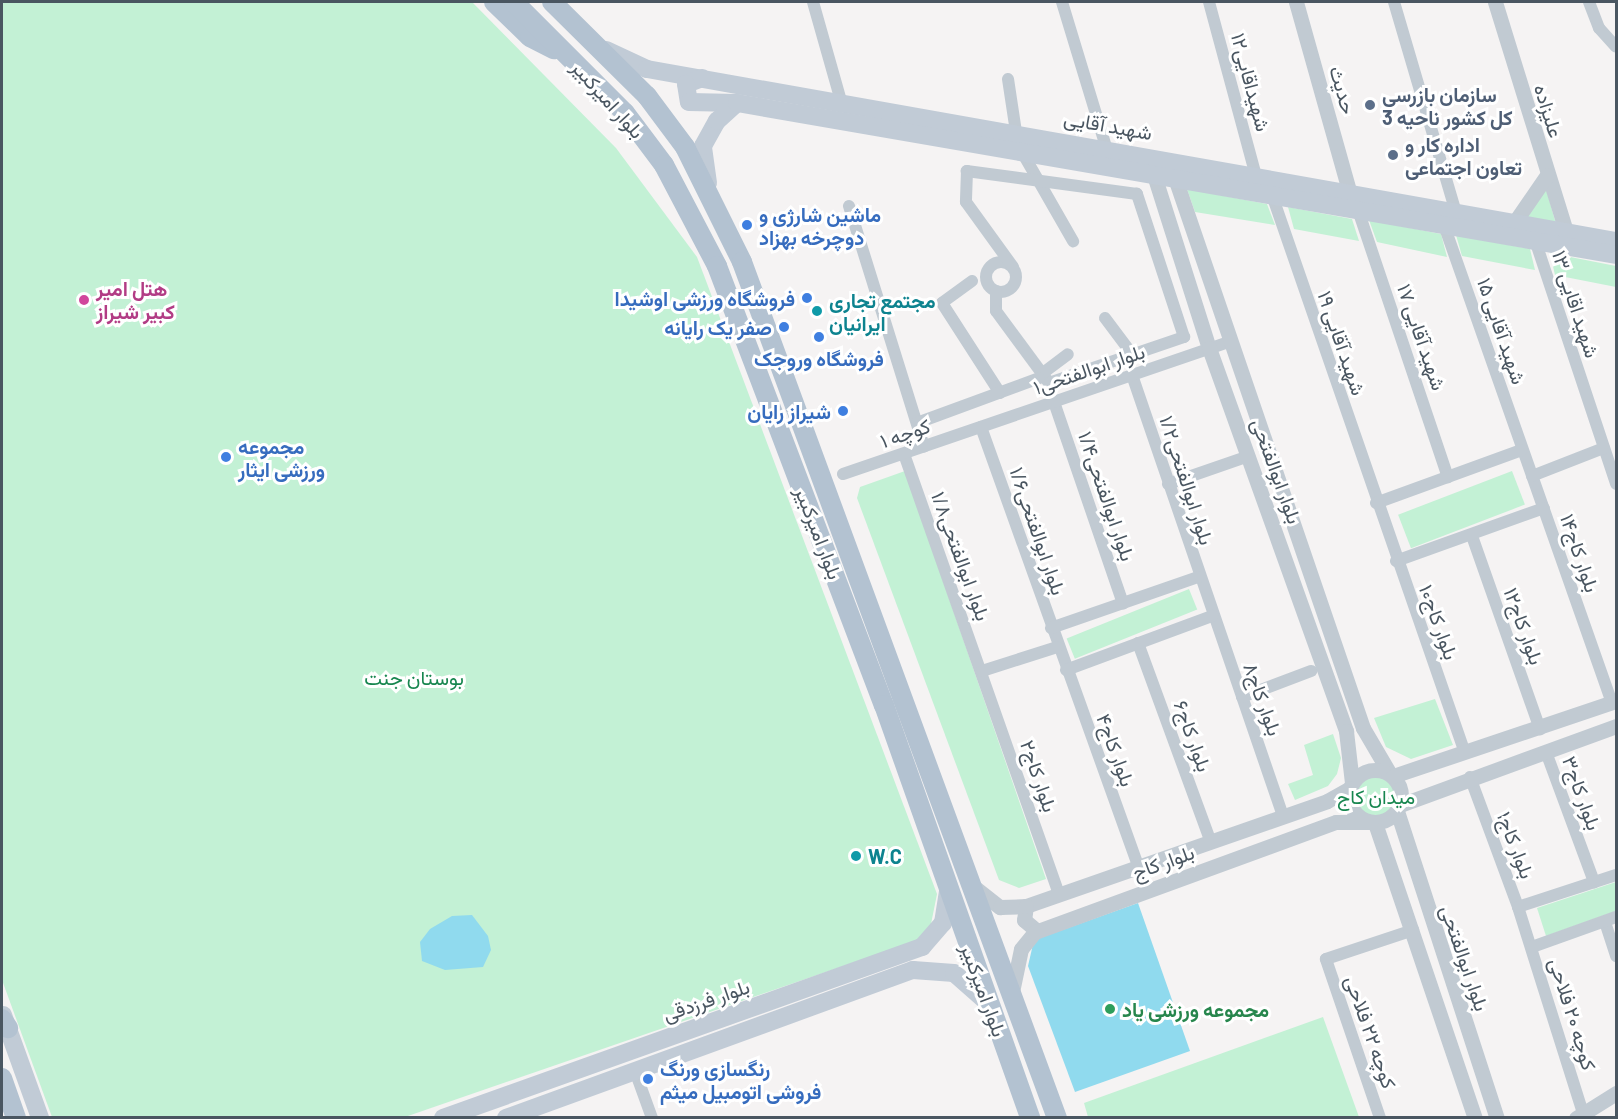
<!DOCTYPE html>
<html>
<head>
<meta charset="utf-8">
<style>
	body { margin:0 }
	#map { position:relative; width:1618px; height:1119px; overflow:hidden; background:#f5f3f3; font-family:Barlow,Vazirmatn,sans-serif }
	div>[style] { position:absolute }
	.green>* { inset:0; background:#c3f1d5; transform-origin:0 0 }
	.round { border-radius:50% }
	.water>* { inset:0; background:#90daee }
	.minor>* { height:12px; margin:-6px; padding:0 6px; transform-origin:6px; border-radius:6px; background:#c1cad2 }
	.minor>.ring { margin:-6px; padding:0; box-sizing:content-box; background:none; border:12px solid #c1cad2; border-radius:50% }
	.tertiary>* { height:15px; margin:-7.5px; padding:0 7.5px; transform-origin:7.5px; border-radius:7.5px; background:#c1cad2 }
	.tertiary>.ring { margin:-7.5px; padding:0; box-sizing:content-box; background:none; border:15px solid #c1cad2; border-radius:50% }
	.secondary>* { height:18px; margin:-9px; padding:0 9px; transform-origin:9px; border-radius:9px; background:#c1cbd6 }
	.primary>* { height:20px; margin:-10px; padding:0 10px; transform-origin:10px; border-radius:10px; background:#b3c2d1 }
	.dots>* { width:16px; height:16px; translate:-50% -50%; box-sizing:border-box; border:3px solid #fff; border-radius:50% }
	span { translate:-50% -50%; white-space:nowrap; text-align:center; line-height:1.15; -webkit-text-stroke:6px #fff; paint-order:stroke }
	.street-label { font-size:20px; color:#4a5661 }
	.service-label { font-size:20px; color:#4e5e75; font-weight:700 }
	.left { translate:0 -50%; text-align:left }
	.shop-label { font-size:20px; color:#366cbe; font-weight:700 }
	.right { translate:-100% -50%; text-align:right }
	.hotel-label { font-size:20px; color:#b23c85; font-weight:700 }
	.culture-label { font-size:20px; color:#0d838f; font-weight:700 }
	.park-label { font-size:20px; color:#17864f }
	.leisure-label { font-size:20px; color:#27864d; font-weight:700 }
	.frame { position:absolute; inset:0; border:3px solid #4a5661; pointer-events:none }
</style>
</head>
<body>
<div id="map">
	<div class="green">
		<div style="clip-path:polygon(2px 2px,472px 2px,616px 148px,697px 257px,937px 894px,931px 924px,916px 941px,405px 1117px,52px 1117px,2px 980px)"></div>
		<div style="clip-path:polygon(1545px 185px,1556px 224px,1524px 220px)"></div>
		<div style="clip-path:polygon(1187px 189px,1267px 204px,1275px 225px,1195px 212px)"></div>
		<div style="clip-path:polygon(1288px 207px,1352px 219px,1359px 241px,1294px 229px)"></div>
		<div style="clip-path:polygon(1369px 220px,1441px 234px,1447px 257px,1377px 242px)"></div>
		<div style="clip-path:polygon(1456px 235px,1530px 249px,1535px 270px,1462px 256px)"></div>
		<div style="clip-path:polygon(1550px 253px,1616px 266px,1616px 287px,1555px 275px)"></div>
		<div style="clip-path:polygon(905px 471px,1046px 879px,1019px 888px,999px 880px,857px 498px,860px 487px)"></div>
		<div style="left:1512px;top:471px;width:36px;height:122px;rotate:69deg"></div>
		<div style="left:1189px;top:589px;width:22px;height:132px;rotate:68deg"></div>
		<div style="clip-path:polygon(1435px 699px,1453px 745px,1411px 759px,1386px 747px,1374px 718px)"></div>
		<div style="clip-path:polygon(1333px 734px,1341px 758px,1337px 774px,1328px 786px,1295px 800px,1288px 784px,1313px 775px,1304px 745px)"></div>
		<div class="round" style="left:1355px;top:775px;width:42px;height:42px"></div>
		<div style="clip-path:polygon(1616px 882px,1616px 911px,1546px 936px,1537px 908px)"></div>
		<div style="clip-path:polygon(1323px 1017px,1359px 1117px,1088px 1117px,1084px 1103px)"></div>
	</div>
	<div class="water">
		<div style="clip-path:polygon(1138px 903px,1190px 1051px,1075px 1092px,1028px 966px,1034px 940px)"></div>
		<div style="clip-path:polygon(472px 915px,488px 936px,491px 950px,483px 967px,445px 970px,422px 961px,420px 942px,430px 929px,452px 916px)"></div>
	</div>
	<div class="minor">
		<div style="left:813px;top:2px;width:103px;rotate:74.2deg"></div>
		<div style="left:1062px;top:2px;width:152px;rotate:73.1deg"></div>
		<div style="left:1209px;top:2px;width:177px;rotate:74.9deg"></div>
		<div style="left:1394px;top:2px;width:219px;rotate:73.6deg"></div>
		<div style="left:1589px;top:2px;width:28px;rotate:69deg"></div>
		<div style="left:1599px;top:28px;width:25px;rotate:48deg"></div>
		<div style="left:1008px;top:79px;width:54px;rotate:81.4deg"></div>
		<div style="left:1022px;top:152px;width:103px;rotate:60.2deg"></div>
		<div style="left:1272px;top:195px;width:590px;rotate:70.92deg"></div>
		<div style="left:849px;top:206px;width:252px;rotate:72.7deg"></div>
		<div style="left:1358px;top:210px;width:282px;rotate:71.4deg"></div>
		<div style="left:1444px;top:225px;width:507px;rotate:70.64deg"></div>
		<div style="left:1535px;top:240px;width:257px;rotate:71.6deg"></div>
		<div class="ring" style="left:986px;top:262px;width:18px;height:18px"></div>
		<div style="left:972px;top:281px;width:37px;rotate:144deg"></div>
		<div style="left:942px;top:303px;width:107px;rotate:57.2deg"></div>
		<div style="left:996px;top:291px;width:20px;rotate:90deg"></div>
		<div style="left:996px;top:311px;width:89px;rotate:53.6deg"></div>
		<div style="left:1049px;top:383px;width:143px;rotate:-18.8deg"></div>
		<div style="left:1184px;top:337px;width:151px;rotate:-108.2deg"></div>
		<div style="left:1137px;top:194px;width:172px;rotate:-172.3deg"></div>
		<div style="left:967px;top:171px;width:31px;rotate:92deg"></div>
		<div style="left:966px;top:202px;width:80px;rotate:54.1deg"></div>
		<div style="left:1105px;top:318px;width:45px;rotate:53.1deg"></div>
		<div style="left:1043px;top:373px;width:31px;rotate:-37deg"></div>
		<div style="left:1132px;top:375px;width:465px;rotate:71.1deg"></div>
		<div style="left:1054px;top:402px;width:213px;rotate:71.1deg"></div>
		<div style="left:917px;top:423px;width:130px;rotate:-20.2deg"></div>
		<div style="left:981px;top:427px;width:466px;rotate:70.3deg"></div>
		<div style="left:904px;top:454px;width:467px;rotate:70.6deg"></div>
		<div style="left:843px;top:474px;width:408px;rotate:-18.9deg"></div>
		<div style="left:1532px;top:476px;width:77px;rotate:-21.3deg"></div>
		<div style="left:1168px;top:484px;width:86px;rotate:-19.1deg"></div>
		<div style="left:1376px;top:503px;width:155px;rotate:-20deg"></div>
		<div style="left:1472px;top:536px;width:205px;rotate:70.6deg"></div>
		<div style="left:1396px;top:561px;width:157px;rotate:-19.7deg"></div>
		<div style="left:1051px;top:628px;width:156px;rotate:-19.1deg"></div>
		<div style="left:1138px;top:643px;width:212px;rotate:69.9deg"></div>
		<div style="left:1066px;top:670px;width:156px;rotate:-20.3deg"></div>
		<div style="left:982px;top:671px;width:79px;rotate:-17.7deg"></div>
		<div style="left:1242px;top:697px;width:74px;rotate:-20.6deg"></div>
		<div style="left:1546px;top:752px;width:139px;rotate:69.7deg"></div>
		<div style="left:1470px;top:777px;width:139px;rotate:69.7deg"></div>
		<div style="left:1518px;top:907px;width:216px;rotate:72.5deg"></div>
		<div style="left:1518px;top:907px;width:103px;rotate:-18.1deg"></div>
		<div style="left:1605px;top:922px;width:36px;rotate:72deg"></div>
		<div style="left:1532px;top:947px;width:89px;rotate:-19.7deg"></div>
		<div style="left:635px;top:1071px;width:50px;rotate:70.1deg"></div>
		<div style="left:1380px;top:1118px;width:168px;rotate:-108.8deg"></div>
		<div style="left:1326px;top:959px;width:92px;rotate:-18.4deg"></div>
	</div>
	<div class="tertiary">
		<div style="left:1296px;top:2px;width:195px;rotate:74.3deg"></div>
		<div style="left:1495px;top:2px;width:240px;rotate:72.8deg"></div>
		<div style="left:1154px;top:175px;width:182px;rotate:72.4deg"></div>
		<div style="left:1209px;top:348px;width:407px;rotate:70.3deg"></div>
		<div style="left:1346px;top:731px;width:52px;rotate:83.4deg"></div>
		<div style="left:1175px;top:178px;width:581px;rotate:71.13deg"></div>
		<div style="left:1363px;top:728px;width:53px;rotate:59.6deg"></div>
		<div style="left:1514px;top:223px;width:58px;rotate:-55.5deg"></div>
		<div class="ring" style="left:1349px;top:770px;width:37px;height:37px"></div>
		<div style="left:1393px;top:776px;width:235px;rotate:-18.6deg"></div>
		<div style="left:1400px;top:805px;width:230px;rotate:-20.1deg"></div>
		<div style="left:1397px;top:811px;width:323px;rotate:72deg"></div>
		<div style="left:1375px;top:823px;width:311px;rotate:71.3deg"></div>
		<div style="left:974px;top:887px;width:33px;rotate:38deg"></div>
		<div style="left:1000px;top:907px;width:26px;rotate:-2deg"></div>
		<div style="left:1026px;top:906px;width:319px;rotate:-19.2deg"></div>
		<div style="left:1327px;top:801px;width:26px;rotate:-29deg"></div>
		<div style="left:1026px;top:906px;width:14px;rotate:98deg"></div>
		<div style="left:1024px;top:920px;width:17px;rotate:40deg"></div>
		<div style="left:1012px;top:992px;width:44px;rotate:-78.2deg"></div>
		<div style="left:1021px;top:949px;width:22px;rotate:-51deg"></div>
		<div style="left:1035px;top:932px;width:320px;rotate:-20.1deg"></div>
		<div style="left:1336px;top:822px;width:35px"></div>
		<div style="left:1576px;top:1118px;width:47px;rotate:-32deg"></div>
	</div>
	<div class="secondary">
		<div style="left:606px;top:50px;width:45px;rotate:24.9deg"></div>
		<div style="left:647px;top:69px;width:984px;rotate:10.07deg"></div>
		<div style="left:702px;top:78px;width:17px;rotate:159deg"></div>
		<div style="left:686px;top:84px;width:18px;rotate:81deg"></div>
		<div style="left:689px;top:102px;width:48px;rotate:1.2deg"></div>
		<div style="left:708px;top:183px;width:37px;rotate:-98deg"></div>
		<div style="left:703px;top:146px;width:29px;rotate:-61deg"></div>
		<div style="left:717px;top:121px;width:27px;rotate:-42deg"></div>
		<div style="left:737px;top:103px;width:892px;rotate:9.81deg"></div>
		<div style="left:3px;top:1015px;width:109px;rotate:70.2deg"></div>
		<div style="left:443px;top:1118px;width:509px;rotate:-19.65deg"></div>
		<div style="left:922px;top:947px;width:32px;rotate:-49deg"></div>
		<div style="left:943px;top:923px;width:33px;rotate:-81deg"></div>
		<div style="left:506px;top:1118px;width:433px;rotate:-20deg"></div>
		<div style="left:913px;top:970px;width:41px;rotate:4.2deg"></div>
		<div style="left:954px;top:973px;width:45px;rotate:41.4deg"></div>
	</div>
	<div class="primary">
		<div style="left:494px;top:2px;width:50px;rotate:44.2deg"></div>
		<div style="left:530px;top:37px;width:27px;rotate:27deg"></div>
		<div style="left:514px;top:2px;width:157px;rotate:45deg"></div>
		<div style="left:625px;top:113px;width:65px;rotate:53.1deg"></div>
		<div style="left:664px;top:165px;width:114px;rotate:62.3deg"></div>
		<div style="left:717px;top:266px;width:470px;rotate:69.2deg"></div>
		<div style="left:884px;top:705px;width:438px;rotate:70.5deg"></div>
		<div style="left:552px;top:2px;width:134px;rotate:44.7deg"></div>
		<div style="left:647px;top:96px;width:64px;rotate:53.3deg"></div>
		<div style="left:685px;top:147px;width:128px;rotate:63.6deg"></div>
		<div style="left:742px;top:262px;width:912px;rotate:69.8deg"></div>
		<div style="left:2px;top:1019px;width:11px;rotate:56deg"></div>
		<div style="left:2px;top:1078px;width:42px;rotate:70.7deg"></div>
	</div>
	<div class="dots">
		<div style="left:1370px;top:105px;background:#5c6f8a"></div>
		<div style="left:1393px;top:155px;background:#5c6f8a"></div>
		<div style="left:747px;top:225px;background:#3f7fe0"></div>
		<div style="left:807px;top:298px;background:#3f7fe0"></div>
		<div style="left:84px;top:300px;background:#d1479c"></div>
		<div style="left:817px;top:311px;background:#0f9aa8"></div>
		<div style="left:784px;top:327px;background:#3f7fe0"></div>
		<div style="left:819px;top:337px;background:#3f7fe0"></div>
		<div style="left:843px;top:411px;background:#3f7fe0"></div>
		<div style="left:226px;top:457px;background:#3f7fe0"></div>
		<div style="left:856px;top:856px;background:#0f9aa8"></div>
		<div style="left:1110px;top:1009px;background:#2e9e5b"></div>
		<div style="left:648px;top:1079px;background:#3f7fe0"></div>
	</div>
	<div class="street-label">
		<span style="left:1251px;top:82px;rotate:75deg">شهیداقایی۱۲</span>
		<span style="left:1343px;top:90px;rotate:74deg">حدیث</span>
		<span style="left:608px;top:99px;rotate:48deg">بلوار امیرکبیر</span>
		<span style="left:1549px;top:111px;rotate:73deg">علیزاده</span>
		<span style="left:1108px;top:125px;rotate:10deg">شهید آقایی</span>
		<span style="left:1576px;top:304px;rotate:72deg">شهید اقایی ۱۳</span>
		<span style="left:1502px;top:331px;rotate:71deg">شهید آقایی ۱۵</span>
		<span style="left:1422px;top:337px;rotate:71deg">شهید آقایی ۱۷</span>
		<span style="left:1342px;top:343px;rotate:71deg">شهید آقایی ۱۹</span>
		<span style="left:1089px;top:369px;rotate:-19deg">بلوار ابوالفتحی۱</span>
		<span style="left:905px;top:433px;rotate:-19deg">کوچه ۱</span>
		<span style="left:1277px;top:471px;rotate:70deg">بلوار ابوالفتحی</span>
		<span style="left:1187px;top:480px;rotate:72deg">بلوار ابوالفتحی۱/۲</span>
		<span style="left:1107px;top:496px;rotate:71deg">بلوار ابوالفتحی۱/۴</span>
		<span style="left:1038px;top:531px;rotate:71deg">بلوار ابوالفتحی۱/۶</span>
		<span style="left:819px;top:533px;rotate:69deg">بلوار امیرکبیر</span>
		<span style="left:1580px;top:553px;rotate:71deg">بلوار کاج۱۴</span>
		<span style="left:961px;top:556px;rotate:70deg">بلوار ابوالفتحی۱/۸</span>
		<span style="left:1439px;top:622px;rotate:70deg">بلوار کاج۱۰</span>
		<span style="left:1524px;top:626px;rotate:70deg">بلوار کاج۱۲</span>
		<span style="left:1263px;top:699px;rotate:70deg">بلوار کاج۸</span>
		<span style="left:1193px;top:736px;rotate:70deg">بلوار کاج۶</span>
		<span style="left:1116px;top:750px;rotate:70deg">بلوار کاج۴</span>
		<span style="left:1039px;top:776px;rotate:71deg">بلوار کاج۲</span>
		<span style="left:1582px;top:793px;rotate:70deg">بلوار کاج۳</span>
		<span style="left:1516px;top:845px;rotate:69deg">بلوار کاج۱</span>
		<span style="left:1163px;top:862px;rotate:-20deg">بلوار کاج</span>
		<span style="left:1465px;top:958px;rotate:71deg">بلوار ابوالفتحی</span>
		<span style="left:984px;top:990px;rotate:70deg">بلوار امیرکبیر</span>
		<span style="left:706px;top:1000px;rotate:-19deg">بلوار فرزدقی</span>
		<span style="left:1573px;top:1014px;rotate:73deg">کوچه ۲۰ فلاحی</span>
		<span style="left:1371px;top:1032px;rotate:71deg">کوچه ۲۲ فلاحی</span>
	</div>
	<div class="service-label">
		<span class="left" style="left:1382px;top:106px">سازمان بازرسی<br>کل کشور ناحیه 3</span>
		<span class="left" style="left:1405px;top:156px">اداره کار و<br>تعاون اجتماعی</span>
	</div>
	<div class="shop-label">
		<span class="left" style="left:759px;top:226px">ماشین شارژی و<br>دوچرخه بهزاد</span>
		<span class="right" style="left:795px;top:298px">فروشگاه ورزشی اوشیدا</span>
		<span class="right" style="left:772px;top:327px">صفر یک رایانه</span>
		<span style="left:819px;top:358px">فروشگاه وروجک</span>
		<span class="right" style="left:831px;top:411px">شیراز رایان</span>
		<span class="left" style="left:238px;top:458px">مجموعه<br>ورزشی ایثار</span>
		<span class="left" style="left:660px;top:1080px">رنگسازی ورنگ<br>فروشی اتومبیل میثم</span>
	</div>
	<div class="hotel-label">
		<span class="left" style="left:96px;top:300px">هتل امیر<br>کبیر شیراز</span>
	</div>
	<div class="culture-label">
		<span class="left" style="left:829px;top:312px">مجتمع تجاری<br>ایرانیان</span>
		<span class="left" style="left:868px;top:856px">W.C</span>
	</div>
	<div class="park-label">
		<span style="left:414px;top:677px">بوستان جنت</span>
		<span style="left:1376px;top:796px">میدان کاج</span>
	</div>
	<div class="leisure-label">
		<span class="left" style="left:1122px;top:1009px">مجموعه ورزشی یاد</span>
	</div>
	<div class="frame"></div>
</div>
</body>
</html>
